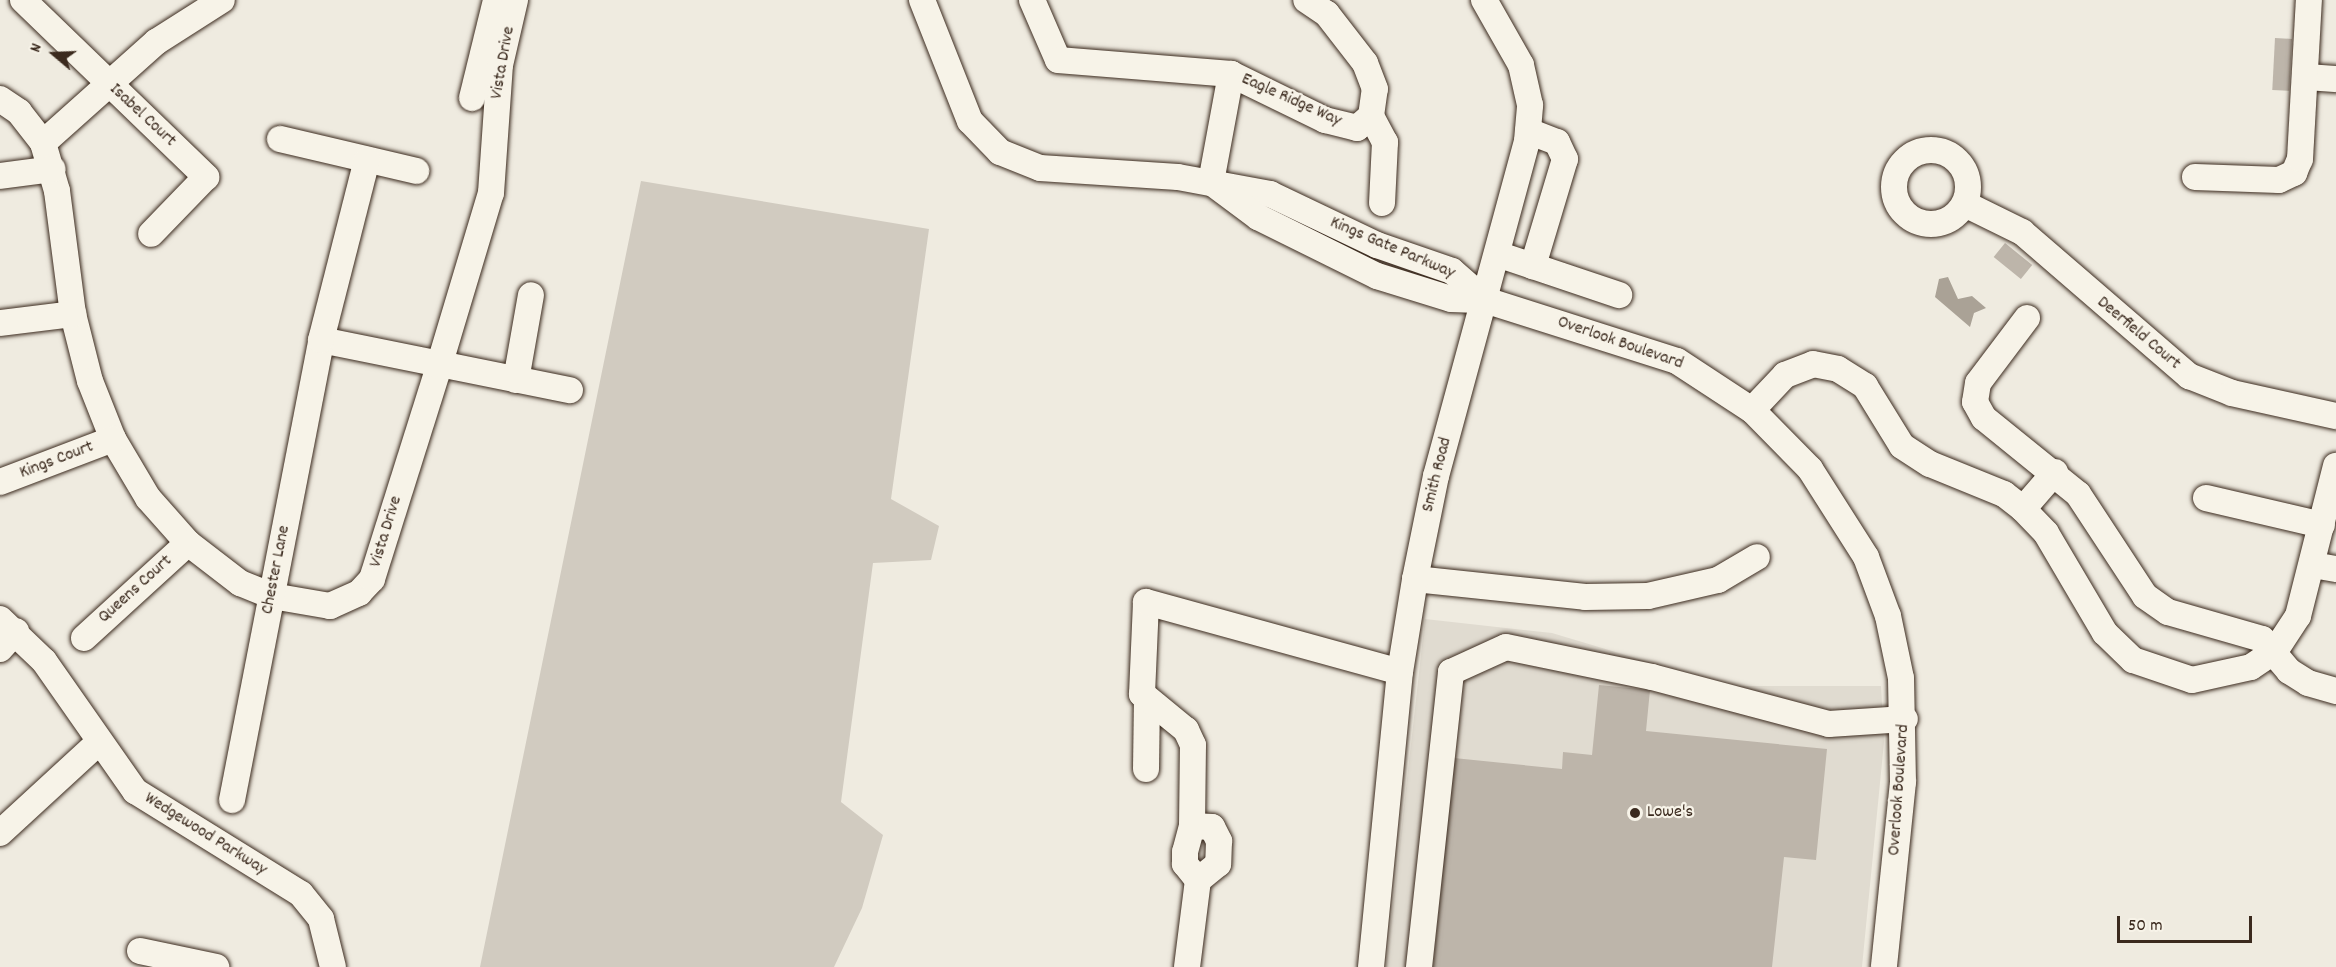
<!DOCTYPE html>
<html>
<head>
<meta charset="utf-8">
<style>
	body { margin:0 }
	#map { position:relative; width:2336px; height:967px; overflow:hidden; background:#efebe0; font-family:Dekko,sans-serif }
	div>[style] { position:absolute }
	.built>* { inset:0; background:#e0dbd0 }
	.green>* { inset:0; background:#d1cbc0 }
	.water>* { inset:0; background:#aaa296 }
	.building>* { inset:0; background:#bdb5aa; transform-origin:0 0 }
	.roads { filter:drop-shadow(0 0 2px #3b2a1e) drop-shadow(0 0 2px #3b2a1e) }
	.minor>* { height:26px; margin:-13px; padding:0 13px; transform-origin:13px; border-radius:13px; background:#f7f3e8 }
	.minor>.ring { margin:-13px; padding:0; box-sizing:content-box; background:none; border:26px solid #f7f3e8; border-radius:50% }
	.dots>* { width:16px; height:16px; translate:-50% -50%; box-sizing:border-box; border:3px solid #f7f3e8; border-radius:50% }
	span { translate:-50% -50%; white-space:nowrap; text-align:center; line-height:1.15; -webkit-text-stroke:4.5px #f7f3e8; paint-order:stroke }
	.street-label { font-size:18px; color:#3b2a1e }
	.poi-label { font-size:18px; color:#3b2a1e }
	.left { translate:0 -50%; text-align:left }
	.north { position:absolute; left:24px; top:24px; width:60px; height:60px; -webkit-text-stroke:4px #f7f3e8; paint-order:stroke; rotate:289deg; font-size:16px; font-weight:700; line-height:24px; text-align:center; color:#3b2a1e }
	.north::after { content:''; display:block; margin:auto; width:21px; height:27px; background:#3b2a1e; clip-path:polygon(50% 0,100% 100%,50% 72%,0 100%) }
	.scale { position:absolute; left:2117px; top:916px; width:135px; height:27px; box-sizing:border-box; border:3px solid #3b2a1e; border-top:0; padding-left:8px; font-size:18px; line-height:21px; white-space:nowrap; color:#3b2a1e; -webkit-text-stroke:4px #f7f3e8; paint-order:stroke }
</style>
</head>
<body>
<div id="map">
	<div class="built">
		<div style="clip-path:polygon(1425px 619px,1552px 633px,1729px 686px,1881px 686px,1884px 742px,1862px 967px,1386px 967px)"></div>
	</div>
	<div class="green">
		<div style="clip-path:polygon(641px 181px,929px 229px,891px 499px,939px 526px,931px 560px,873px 563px,841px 802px,883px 835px,862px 908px,834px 967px,480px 967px)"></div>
	</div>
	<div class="water">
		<div style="clip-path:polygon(1948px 277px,1958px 299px,1972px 296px,1986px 308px,1974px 313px,1970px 327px,1935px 297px,1939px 279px)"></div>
	</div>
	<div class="building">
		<div style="left:2275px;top:38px;width:17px;height:52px;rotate:3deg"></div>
		<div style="left:2005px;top:243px;width:35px;height:18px;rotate:39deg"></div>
		<div style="clip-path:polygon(1599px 685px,1650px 690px,1646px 731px,1827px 749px,1816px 860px,1784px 857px,1772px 967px,1433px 967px,1454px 758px,1562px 769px,1563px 752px,1592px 755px)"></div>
	</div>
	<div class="roads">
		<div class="minor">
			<div style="left:23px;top:0;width:255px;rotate:44deg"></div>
			<div style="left:206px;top:177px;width:79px;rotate:134deg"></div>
			<div style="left:922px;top:0;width:130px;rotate:68.4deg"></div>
			<div style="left:970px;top:121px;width:43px;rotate:45.9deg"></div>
			<div style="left:1000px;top:152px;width:43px;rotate:21.8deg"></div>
			<div style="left:1040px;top:168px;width:138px;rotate:3.7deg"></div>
			<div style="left:1178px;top:177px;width:94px;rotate:10.5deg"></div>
			<div style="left:1270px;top:194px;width:119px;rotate:25.5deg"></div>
			<div style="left:1377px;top:245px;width:79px;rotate:19.1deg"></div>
			<div style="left:1452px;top:271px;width:44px;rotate:41.3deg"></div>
			<div style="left:1032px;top:0;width:65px;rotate:66.6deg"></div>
			<div style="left:1058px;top:60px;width:174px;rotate:4.6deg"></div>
			<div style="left:1231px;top:74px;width:105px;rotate:26.1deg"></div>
			<div style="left:1325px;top:120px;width:33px;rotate:14deg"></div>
			<div style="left:1357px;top:128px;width:18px;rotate:-41deg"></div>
			<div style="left:1371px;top:116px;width:27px;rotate:-82deg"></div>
			<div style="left:1375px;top:89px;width:28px;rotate:-111deg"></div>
			<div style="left:1365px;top:63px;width:62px;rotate:-127.8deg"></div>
			<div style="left:1327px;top:14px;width:25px;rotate:-146deg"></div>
			<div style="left:2306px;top:77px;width:30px;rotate:4deg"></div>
			<div style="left:472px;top:98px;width:101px;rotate:-76.2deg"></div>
			<div style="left:0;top:99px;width:23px;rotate:34deg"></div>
			<div style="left:19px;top:112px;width:39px;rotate:52deg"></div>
			<div style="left:43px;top:143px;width:50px;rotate:73.7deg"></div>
			<div style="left:57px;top:191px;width:124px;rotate:82.6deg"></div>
			<div style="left:73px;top:314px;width:69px;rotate:75.8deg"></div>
			<div style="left:90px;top:381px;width:62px;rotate:68.4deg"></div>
			<div style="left:113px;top:439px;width:69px;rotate:59.3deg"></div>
			<div style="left:148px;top:498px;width:60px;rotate:48.4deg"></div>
			<div style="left:188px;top:543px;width:66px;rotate:37.6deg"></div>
			<div style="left:240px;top:583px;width:35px;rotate:22deg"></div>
			<div style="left:272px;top:596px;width:59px;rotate:9.8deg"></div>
			<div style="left:330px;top:606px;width:32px;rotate:-24deg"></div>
			<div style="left:359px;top:593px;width:19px;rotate:-47deg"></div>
			<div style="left:372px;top:579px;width:223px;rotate:-72.5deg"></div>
			<div style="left:439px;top:366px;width:181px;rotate:-73.3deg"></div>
			<div style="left:491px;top:193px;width:128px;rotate:-86deg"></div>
			<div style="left:500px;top:65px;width:67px;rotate:-77deg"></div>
			<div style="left:1371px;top:116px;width:30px;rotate:62deg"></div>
			<div style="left:1385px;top:142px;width:61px;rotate:92.8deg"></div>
			<div style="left:1528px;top:131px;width:31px;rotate:21deg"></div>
			<div style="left:1557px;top:142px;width:19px;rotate:65deg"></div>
			<div style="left:1565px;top:159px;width:112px;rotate:106.7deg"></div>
			<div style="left:280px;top:139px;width:140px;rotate:13.2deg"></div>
			<div style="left:43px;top:143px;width:152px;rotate:-41.8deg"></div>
			<div style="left:156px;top:42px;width:78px;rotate:-32.5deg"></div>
			<div class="ring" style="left:1894px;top:150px;width:48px;height:48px"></div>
			<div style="left:0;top:176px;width:53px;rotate:-7.5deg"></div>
			<div style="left:2195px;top:177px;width:84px;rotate:2deg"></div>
			<div style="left:2279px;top:180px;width:17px;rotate:-25deg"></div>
			<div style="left:2294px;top:173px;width:15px;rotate:-67deg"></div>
			<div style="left:2300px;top:159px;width:159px;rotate:-86.8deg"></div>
			<div style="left:1211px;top:182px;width:59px;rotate:36.7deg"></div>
			<div style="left:1258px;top:217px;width:133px;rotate:26.4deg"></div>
			<div style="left:1377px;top:276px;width:77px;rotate:17.3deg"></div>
			<div style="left:1451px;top:299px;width:34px;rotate:2deg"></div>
			<div style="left:1485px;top:300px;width:201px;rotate:17.6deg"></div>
			<div style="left:1677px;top:361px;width:90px;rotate:33.2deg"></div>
			<div style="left:1752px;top:410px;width:83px;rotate:45.5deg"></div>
			<div style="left:1810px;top:469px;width:104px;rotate:57.5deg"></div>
			<div style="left:1866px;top:557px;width:63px;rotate:69.6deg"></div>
			<div style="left:1888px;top:616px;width:63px;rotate:78.2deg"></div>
			<div style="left:1901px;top:678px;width:104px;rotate:88.9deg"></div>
			<div style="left:1903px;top:782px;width:186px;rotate:95.9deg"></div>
			<div style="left:1211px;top:182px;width:110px;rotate:-79.5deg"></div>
			<div style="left:1965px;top:204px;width:64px;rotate:26.2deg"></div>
			<div style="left:2022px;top:232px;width:221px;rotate:40.8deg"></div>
			<div style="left:2189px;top:376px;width:46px;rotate:21.6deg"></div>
			<div style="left:2232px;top:393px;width:107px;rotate:12.5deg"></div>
			<div style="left:1497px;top:254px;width:129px;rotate:18.6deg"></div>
			<div style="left:2027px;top:318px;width:81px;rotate:127deg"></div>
			<div style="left:1978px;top:383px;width:19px;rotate:99deg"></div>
			<div style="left:1975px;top:402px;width:18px;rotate:61deg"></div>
			<div style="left:1984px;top:418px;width:121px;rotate:39deg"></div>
			<div style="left:2078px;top:494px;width:122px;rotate:56.7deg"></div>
			<div style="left:2145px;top:596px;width:28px;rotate:35deg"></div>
			<div style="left:2168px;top:612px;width:98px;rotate:16deg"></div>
			<div style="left:2262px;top:639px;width:42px;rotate:49.8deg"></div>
			<div style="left:2289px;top:671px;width:22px;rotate:32deg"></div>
			<div style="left:2308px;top:683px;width:29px;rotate:16deg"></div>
			<div style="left:0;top:323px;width:74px;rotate:-7deg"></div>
			<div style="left:321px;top:340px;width:254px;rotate:11.4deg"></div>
			<div style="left:516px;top:380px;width:86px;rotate:-80deg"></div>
			<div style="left:1752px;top:410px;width:48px;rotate:-46.7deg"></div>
			<div style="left:1785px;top:375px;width:30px;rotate:-21deg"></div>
			<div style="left:1813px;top:364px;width:25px;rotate:11deg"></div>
			<div style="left:1838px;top:369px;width:32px;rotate:32deg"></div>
			<div style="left:1865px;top:386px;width:70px;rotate:58.3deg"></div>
			<div style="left:1902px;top:446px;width:33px;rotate:33deg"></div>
			<div style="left:1930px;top:464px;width:80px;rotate:22.1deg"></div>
			<div style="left:2004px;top:494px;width:24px;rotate:38deg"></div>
			<div style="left:2023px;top:509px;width:33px;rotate:46deg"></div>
			<div style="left:2046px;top:533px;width:116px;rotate:59.5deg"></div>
			<div style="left:2105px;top:633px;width:39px;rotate:44deg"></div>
			<div style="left:2133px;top:660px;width:62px;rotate:18.7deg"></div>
			<div style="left:2192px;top:680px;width:60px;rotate:-12.4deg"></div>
			<div style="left:2251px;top:667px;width:29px;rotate:-34deg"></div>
			<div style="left:2275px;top:651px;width:42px;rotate:-56.7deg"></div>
			<div style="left:2298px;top:616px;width:155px;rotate:-75.8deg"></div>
			<div style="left:0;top:482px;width:121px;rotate:-20.8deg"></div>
			<div style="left:2206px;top:498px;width:119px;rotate:13.1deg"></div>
			<div style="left:2023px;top:509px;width:49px;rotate:-49.1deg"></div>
			<div style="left:2313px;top:565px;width:23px;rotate:10deg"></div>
			<div style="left:1415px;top:579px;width:171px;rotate:6deg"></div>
			<div style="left:1585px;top:597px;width:63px;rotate:-0.9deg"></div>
			<div style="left:1648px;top:596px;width:72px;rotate:-12.9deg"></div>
			<div style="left:1718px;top:580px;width:45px;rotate:-30.5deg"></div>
			<div style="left:0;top:619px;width:61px;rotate:43.7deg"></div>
			<div style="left:44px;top:661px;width:159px;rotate:55deg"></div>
			<div style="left:135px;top:791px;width:195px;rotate:31.8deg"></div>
			<div style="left:301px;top:894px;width:32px;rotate:51deg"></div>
			<div style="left:321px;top:919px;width:49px;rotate:76deg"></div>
			<div style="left:84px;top:638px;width:141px;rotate:-42.4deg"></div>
			<div style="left:0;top:649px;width:24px;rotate:-48deg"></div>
			<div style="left:1146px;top:769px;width:68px;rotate:-89.2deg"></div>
			<div style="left:232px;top:800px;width:469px;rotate:-79deg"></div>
			<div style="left:321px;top:340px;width:186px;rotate:-75.7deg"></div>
			<div style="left:1192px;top:826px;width:20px;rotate:3deg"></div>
			<div style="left:1212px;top:827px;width:16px;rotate:63deg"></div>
			<div style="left:1219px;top:841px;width:23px;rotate:92deg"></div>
			<div style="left:1218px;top:864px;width:26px;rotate:141deg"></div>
			<div style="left:0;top:833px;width:133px;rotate:-42.6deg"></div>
			<div style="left:140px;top:951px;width:78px;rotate:11.9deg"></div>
			<div style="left:1187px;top:967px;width:88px;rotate:-82.8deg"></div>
			<div style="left:1198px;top:880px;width:21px;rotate:-129deg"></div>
			<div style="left:1185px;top:864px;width:12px;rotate:-90deg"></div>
			<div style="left:1185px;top:852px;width:27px;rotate:-75deg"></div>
			<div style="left:1192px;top:826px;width:81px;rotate:-89.3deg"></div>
			<div style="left:1193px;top:745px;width:17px;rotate:-115deg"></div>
			<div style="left:1186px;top:730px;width:57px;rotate:-140.7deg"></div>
			<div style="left:1142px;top:694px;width:92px;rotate:-87.5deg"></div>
			<div style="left:1146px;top:602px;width:263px;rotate:15.4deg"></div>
			<div style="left:1371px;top:967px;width:296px;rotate:-84.4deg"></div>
			<div style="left:1400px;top:672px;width:94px;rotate:-80.8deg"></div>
			<div style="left:1415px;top:579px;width:105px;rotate:-78.5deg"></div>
			<div style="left:1436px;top:476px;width:347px;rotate:-74.8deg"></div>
			<div style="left:1527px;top:141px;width:36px;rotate:-85deg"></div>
			<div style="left:1530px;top:105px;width:41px;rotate:-102.7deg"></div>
			<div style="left:1521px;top:65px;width:75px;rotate:-119.6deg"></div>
			<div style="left:1419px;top:967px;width:297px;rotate:-83.8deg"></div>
			<div style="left:1451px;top:672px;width:60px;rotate:-24.4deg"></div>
			<div style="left:1506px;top:647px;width:149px;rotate:11.6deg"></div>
			<div style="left:1652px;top:677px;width:183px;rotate:14.9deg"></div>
			<div style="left:1829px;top:724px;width:76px;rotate:-3.8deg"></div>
		</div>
	</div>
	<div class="dots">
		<div style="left:1635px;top:813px;background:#3b2a1e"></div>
	</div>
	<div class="street-label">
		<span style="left:504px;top:63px;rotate:-80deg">Vista Drive</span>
		<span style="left:1291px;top:101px;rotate:24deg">Eagle Ridge Way</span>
		<span style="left:142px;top:116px;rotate:43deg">Isabel Court</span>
		<span style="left:1392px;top:249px;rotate:23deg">Kings Gate Parkway</span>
		<span style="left:2138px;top:334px;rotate:40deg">Deerfield Court</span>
		<span style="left:1620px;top:344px;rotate:19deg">Overlook Boulevard</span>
		<span style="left:57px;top:461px;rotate:-21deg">Kings Court</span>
		<span style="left:1438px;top:475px;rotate:-76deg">Smith Road</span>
		<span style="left:387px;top:532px;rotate:-73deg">Vista Drive</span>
		<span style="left:277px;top:570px;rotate:-79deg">Chester Lane</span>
		<span style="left:136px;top:590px;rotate:-42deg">Queens Court</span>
		<span style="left:1900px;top:790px;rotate:-86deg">Overlook Boulevard</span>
		<span style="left:205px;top:835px;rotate:32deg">Wedgewood Parkway</span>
	</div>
	<div class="poi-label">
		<span class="left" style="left:1647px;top:813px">Lowe's</span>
	</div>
	<div class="north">N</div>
	<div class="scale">50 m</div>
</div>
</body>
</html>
